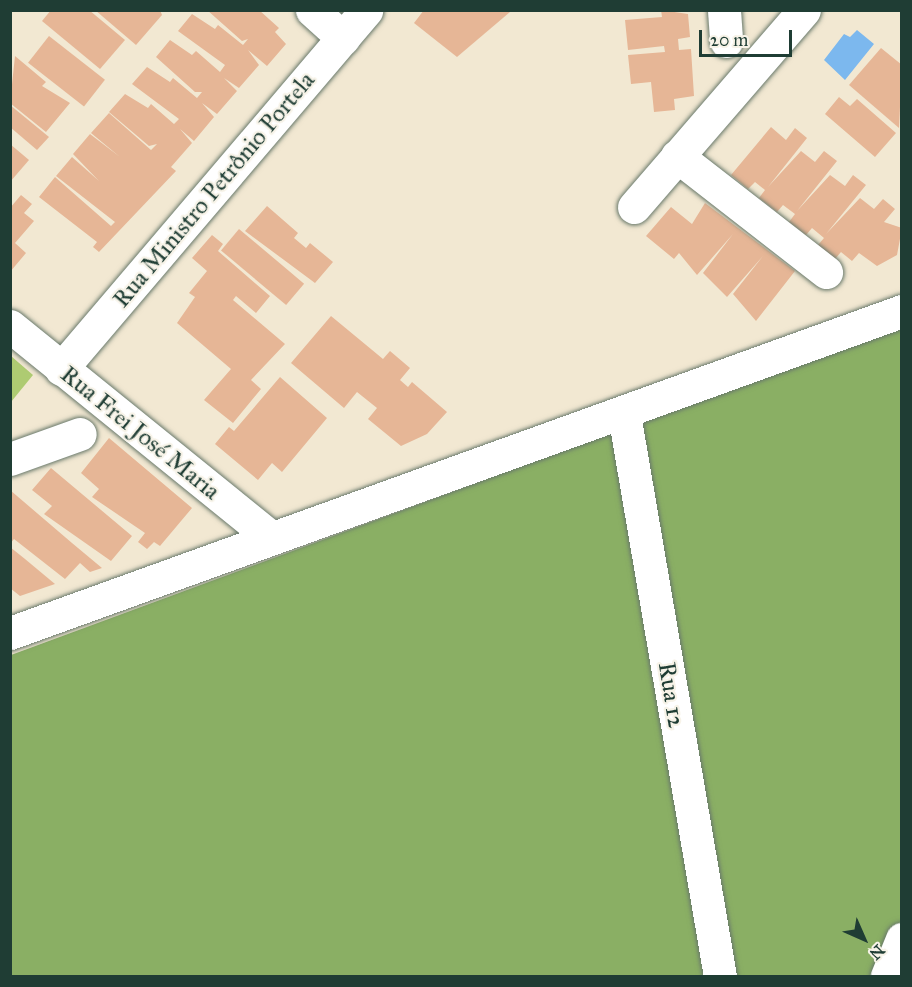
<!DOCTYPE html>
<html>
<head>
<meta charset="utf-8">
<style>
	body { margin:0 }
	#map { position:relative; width:912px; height:987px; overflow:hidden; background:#f2e8d2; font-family:"IM FELL Great Primer",serif }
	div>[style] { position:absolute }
	.green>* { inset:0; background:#aecb72 }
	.forest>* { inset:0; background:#8aaf64 }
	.water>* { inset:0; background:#7cb8ee }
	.building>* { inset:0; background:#e6b696; transform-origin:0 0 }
	.roads { filter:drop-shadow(0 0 2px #69796b) drop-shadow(0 0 2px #69796b) }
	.minor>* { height:33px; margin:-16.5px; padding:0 16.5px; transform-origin:16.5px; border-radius:16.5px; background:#fff }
	.tertiary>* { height:33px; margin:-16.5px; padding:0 16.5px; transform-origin:16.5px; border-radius:16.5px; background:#fff }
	span { translate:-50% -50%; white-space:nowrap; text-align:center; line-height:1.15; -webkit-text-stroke:4.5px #f7f3e8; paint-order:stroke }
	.street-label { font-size:24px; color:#1f3d34 }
	.frame { position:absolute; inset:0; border:12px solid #1f3d34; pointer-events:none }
	.north { position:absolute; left:834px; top:909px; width:60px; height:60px; -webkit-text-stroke:4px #f7f3e8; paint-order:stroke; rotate:135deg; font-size:16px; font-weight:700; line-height:24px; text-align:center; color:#1f3d34 }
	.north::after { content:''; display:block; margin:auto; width:21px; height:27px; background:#1f3d34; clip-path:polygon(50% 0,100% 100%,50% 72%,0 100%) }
	.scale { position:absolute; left:699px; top:30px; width:93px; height:27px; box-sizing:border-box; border:3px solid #1f3d34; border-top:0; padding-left:8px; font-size:18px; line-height:21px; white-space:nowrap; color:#1f3d34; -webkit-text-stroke:4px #f7f3e8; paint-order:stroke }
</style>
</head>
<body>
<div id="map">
	<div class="green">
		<div style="clip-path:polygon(11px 356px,33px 375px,11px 402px)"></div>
	</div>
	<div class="forest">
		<div style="clip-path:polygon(901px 326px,901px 976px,11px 976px,11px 655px)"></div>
	</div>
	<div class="water">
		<div style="clip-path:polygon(857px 30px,874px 44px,845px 80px,824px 60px,844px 34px,850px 37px)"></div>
	</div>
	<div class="building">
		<div style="clip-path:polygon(51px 10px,89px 10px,125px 40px,100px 69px,42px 21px)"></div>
		<div style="clip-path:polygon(95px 10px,160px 10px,162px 15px,136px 45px)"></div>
		<div style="clip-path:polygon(207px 10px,259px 10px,279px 28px,275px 32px,286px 44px,267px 66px,248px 50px,259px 65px,239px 88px,224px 78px,237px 91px,217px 114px,202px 103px,214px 117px,194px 141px,180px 129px,192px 143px,171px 167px,176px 171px,99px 252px,93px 247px,97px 242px,39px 197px,55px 177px,111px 226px,115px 222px,56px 176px,72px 157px,99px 181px,73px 154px,90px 134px,120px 157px,91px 133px,109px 113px,151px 150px,157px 144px,149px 146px,109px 112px,125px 94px,148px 108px,151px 104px,174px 124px,179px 119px,132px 84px,147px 67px,170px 82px,173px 78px,197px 98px,202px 92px,195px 92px,156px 57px,170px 40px,192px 55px,196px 51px,220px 72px,225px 65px,178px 31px,192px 14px,215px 29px,218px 25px,243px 45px,248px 39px,242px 41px)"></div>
		<div style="clip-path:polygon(424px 10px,510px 10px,510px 12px,457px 57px,414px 23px)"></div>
		<div style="clip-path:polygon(661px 10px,688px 14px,690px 37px,678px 39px,679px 50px,691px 49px,694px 96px,674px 99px,675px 110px,654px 112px,651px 82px,631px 84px,628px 55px,665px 52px,664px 46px,628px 50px,625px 20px,662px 17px)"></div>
		<div style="left:49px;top:36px;width:71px;height:34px;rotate:38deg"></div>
		<div style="clip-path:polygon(881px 48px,902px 65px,899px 128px,849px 85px)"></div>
		<div style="clip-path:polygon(15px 56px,46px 82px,42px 86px,70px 103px,46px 132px,10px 103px)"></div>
		<div style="clip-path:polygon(839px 97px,850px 106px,857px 99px,896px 133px,875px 157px,825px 114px)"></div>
		<div style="clip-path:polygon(10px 105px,49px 137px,37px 150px,10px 127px)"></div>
		<div style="clip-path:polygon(771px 127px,786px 140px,795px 128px,807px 138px,768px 187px,801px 151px,815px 162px,824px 151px,837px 161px,797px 211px,830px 175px,845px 186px,853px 175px,866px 185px,826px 234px,860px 198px,874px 209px,883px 199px,895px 209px,884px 222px,902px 228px,897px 255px,877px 266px,859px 253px,852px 261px,841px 252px,835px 259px,818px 245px,824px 238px,812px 228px,806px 235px,789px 222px,795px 214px,783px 205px,777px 212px,759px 198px,765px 190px,755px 182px,748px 189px,731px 175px)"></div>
		<div style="clip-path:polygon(10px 144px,29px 160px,10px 182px)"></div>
		<div style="clip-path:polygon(21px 195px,32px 204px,24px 213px,34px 221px,15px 243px,26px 253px,10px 272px,10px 208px)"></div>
		<div style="clip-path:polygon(705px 203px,795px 271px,756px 321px,733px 294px,763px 256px,727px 297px,703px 273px,733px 234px,697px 275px,679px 253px,674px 259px,646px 236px,671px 207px,692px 224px)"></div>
		<div style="clip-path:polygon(267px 206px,298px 233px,294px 238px,306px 248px,310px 243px,333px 262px,315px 283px,245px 231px)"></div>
		<div style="left:239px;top:229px;width:85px;height:28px;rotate:40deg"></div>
		<div style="clip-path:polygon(212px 235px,223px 244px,218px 251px,270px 296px,256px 313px,236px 296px,233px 300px,285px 344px,251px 380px,261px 389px,233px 423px,204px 400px,231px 369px,177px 323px,195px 297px,189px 293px,207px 271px,192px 258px)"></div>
		<div style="clip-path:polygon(331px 316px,383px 359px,390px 351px,410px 368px,400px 380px,408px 387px,412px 382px,447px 412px,427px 434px,401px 446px,368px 419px,377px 408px,357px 392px,344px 408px,291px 363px)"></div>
		<div style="clip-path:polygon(280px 377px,327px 418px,282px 472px,272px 463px,258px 480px,215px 444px,229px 427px,234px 431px)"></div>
		<div style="clip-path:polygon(109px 438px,192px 508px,160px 546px,154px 542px,147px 549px,138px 542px,145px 533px,92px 497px,99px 489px,81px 473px)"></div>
		<div style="clip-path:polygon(51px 468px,132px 536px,111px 561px,44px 514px,52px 506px,32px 490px)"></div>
		<div style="clip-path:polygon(10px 490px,72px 543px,102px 568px,90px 572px,80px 563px,65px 579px,14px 539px,10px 544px)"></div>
		<div style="clip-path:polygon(10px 547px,25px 559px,55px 584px,20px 596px,10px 588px)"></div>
	</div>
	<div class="roads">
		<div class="minor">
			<div style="left:312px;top:10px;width:42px;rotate:42.1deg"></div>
			<div style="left:724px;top:10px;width:31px;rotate:86deg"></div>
			<div style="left:677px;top:156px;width:189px;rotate:37.9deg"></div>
			<div style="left:634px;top:207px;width:260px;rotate:-49.2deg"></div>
			<div style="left:10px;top:326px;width:337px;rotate:39deg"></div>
			<div style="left:61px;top:369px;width:471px;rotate:-49.6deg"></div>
			<div style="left:624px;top:414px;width:570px;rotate:80.31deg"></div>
			<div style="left:10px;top:459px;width:74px;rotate:-19.7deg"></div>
			<div style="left:10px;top:633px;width:948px;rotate:-19.85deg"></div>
		</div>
		<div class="tertiary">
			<div style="left:887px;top:976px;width:40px;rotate:-68deg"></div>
		</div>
	</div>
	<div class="street-label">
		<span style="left:214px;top:190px;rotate:-50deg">Rua Ministro Petrônio Portela</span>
		<span style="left:140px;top:433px;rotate:39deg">Rua Frei José Maria</span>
		<span style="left:671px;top:695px;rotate:81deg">Rua 12</span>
	</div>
	<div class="frame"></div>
	<div class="north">N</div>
	<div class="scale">20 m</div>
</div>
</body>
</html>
